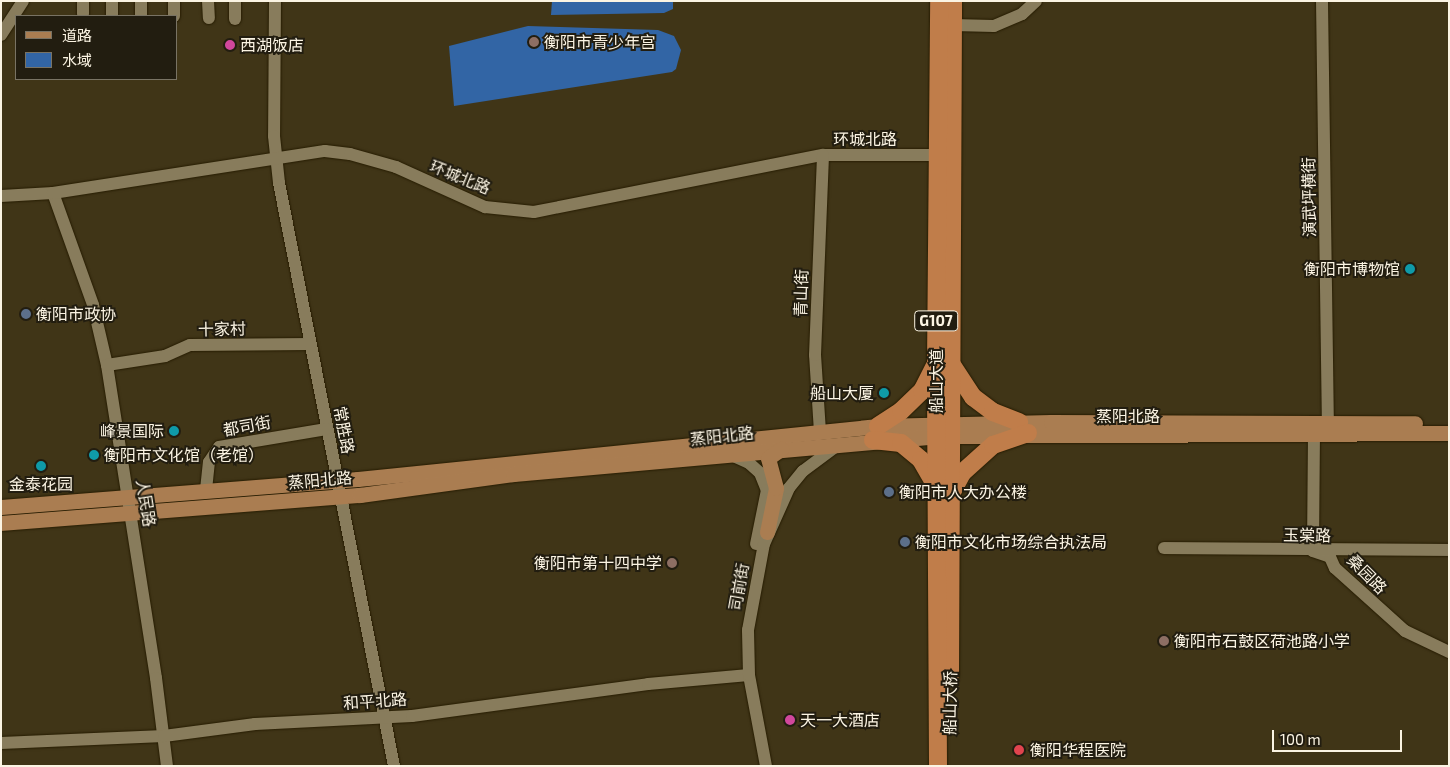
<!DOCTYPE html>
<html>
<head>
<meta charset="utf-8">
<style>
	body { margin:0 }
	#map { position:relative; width:1450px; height:767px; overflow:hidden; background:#403517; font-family:"Exo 2","Noto Sans SC",sans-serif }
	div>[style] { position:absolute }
	.water>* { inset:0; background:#3265a5 }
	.roads { filter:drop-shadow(0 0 1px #261c00) drop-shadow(0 0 1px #261c00) }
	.minor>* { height:12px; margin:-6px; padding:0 6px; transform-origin:6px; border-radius:6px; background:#887c5c }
	.major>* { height:15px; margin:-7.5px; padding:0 7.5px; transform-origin:7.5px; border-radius:7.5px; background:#aa7d51 }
	.highway>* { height:18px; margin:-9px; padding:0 9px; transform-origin:9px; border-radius:9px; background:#c07d4a }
	.dots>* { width:14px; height:14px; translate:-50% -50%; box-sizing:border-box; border:2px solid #221d10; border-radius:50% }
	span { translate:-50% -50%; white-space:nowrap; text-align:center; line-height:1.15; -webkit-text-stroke:4px #221d10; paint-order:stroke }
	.shield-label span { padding:1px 4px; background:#221d10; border:1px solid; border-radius:4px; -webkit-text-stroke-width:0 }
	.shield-label { font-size:15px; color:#fbf4e3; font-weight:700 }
	.poi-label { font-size:16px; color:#fbf4e3 }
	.left { translate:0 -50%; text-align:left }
	.right { translate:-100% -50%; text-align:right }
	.street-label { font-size:16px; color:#fbf4e3 }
	.frame { position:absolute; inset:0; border:2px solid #fbf4e3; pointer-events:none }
	.legend { position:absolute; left:15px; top:15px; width:162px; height:65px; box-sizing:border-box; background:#221d10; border:1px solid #797364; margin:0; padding:6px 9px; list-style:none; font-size:15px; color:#fbf4e3 }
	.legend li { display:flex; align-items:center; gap:10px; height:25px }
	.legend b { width:25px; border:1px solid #797364 }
	.scale { position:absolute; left:1272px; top:730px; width:130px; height:22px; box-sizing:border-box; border:2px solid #fbf4e3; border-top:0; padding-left:6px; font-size:15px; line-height:18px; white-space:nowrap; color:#fbf4e3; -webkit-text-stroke:4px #221d10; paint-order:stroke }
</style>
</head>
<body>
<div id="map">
	<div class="water">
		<div style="clip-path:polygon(552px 1px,673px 1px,673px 9px,664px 13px,551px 15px)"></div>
		<div style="clip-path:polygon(528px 26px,658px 30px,674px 36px,681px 50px,676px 69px,672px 72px,454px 106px,449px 46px)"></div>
	</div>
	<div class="roads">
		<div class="minor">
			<div style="left:83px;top:1px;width:13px;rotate:90deg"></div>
			<div style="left:112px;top:1px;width:15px;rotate:90deg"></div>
			<div style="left:141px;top:1px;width:15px;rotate:90deg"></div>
			<div style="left:174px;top:1px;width:15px;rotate:90deg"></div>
			<div style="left:208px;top:1px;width:17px;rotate:87deg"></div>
			<div style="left:275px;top:1px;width:135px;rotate:90.4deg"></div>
			<div style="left:274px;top:136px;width:47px;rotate:83.9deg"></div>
			<div style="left:279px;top:183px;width:594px;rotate:78.84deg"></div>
			<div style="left:1322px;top:1px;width:421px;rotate:89.2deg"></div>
			<div style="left:235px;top:19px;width:18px;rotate:-90deg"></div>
			<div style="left:953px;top:25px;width:41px;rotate:1.4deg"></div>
			<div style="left:994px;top:26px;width:30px;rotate:-23deg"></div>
			<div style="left:1022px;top:14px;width:19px;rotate:-43deg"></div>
			<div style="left:1px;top:35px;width:40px;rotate:-57.1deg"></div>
			<div style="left:53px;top:193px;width:119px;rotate:70.3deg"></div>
			<div style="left:93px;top:305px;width:62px;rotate:76.9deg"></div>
			<div style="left:107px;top:365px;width:317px;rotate:81.1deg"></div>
			<div style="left:156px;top:678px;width:89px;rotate:82.9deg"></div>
			<div style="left:1px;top:196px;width:52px;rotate:-3.3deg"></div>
			<div style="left:53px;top:193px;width:275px;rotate:-8.8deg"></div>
			<div style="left:325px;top:151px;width:25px;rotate:7deg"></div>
			<div style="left:350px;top:154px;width:48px;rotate:15.8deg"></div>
			<div style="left:396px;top:167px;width:98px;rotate:24.2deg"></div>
			<div style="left:485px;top:207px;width:49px;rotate:5.8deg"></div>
			<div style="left:534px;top:212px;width:295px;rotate:-11.2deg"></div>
			<div style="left:823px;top:155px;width:115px"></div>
			<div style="left:107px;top:365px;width:59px;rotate:-8.8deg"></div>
			<div style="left:165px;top:356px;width:27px;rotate:-24deg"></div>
			<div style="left:190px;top:345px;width:120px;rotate:-0.5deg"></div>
			<div style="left:820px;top:432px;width:77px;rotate:-93.7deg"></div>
			<div style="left:815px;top:355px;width:200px;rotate:-87.7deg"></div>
			<div style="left:1314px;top:433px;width:118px;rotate:90.5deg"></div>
			<div style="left:1313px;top:551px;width:18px;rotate:19deg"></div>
			<div style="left:1330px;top:557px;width:12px;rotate:66deg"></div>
			<div style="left:1335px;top:568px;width:94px;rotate:42deg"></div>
			<div style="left:1405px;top:631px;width:49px;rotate:25.5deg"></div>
			<div style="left:729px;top:454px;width:22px;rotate:24deg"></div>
			<div style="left:749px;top:463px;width:15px;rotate:42deg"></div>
			<div style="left:760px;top:473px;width:18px;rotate:68deg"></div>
			<div style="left:767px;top:490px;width:55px;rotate:101.5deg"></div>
			<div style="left:206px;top:490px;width:28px;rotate:-84deg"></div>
			<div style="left:209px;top:462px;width:18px;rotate:-56deg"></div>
			<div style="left:219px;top:447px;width:109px;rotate:-9.5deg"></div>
			<div style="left:1164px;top:548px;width:285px;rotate:0.4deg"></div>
			<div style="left:1px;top:743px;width:163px;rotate:-2.5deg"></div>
			<div style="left:164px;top:736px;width:92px;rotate:-7.5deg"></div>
			<div style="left:255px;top:724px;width:157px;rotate:-2.9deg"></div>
			<div style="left:412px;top:716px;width:238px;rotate:-7.7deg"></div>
			<div style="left:648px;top:684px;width:101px;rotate:-5.1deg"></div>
			<div style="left:766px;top:766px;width:93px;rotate:-100.6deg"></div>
			<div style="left:749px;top:675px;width:45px;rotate:-91.3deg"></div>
			<div style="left:748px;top:630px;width:87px;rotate:-79.5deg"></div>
			<div style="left:764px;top:544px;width:61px;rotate:-65.9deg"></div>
			<div style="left:789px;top:488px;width:22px;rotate:-51deg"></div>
			<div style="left:803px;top:471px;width:44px;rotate:-36.6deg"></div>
		</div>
		<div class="major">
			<div style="left:1px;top:507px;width:358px;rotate:-4.5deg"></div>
			<div style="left:358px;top:479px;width:523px;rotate:-5.82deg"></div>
			<div style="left:878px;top:426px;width:173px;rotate:-1.3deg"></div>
			<div style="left:1051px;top:422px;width:364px;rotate:0.2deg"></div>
			<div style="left:1px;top:523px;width:360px;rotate:-4.5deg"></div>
			<div style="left:360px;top:495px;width:154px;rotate:-7.8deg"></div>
			<div style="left:513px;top:474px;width:426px;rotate:-5.1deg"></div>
			<div style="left:937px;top:436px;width:512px;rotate:-0.34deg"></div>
			<div style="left:767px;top:532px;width:45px;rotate:-78.4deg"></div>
			<div style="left:776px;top:488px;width:31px;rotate:-105deg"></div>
			<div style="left:768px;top:458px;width:16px;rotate:-35deg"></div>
		</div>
		<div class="highway">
			<div style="left:950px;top:362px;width:42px;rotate:56.7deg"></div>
			<div style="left:973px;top:397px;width:25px;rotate:37deg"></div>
			<div style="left:993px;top:412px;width:28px;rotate:21deg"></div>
			<div style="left:878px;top:426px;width:27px;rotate:-33deg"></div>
			<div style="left:901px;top:411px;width:29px;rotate:-44deg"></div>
			<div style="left:922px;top:391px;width:27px;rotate:-63deg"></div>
			<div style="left:873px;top:440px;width:28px;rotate:6deg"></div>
			<div style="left:901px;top:443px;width:26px;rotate:40deg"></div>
			<div style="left:921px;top:460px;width:30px;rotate:60deg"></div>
			<div style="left:952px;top:492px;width:21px;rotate:-62deg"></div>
			<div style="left:962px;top:473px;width:42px;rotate:-42.1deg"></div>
			<div style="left:993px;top:445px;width:37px;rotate:-19deg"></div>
			<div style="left:950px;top:675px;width:674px;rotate:-89.74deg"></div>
			<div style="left:938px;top:766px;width:402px;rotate:-90.3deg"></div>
			<div style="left:936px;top:364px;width:363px;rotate:-89.5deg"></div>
		</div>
	</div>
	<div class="dots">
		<div style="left:534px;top:42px;background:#8d6e63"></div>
		<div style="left:230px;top:45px;background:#d1479c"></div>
		<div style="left:1410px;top:269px;background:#0f9aa8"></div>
		<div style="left:26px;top:314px;background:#5c6f8a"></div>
		<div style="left:884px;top:393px;background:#0f9aa8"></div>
		<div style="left:174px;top:431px;background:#0f9aa8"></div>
		<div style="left:94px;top:455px;background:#0f9aa8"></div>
		<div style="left:41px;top:466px;background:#0f9aa8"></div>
		<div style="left:889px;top:492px;background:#5c6f8a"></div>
		<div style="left:905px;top:542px;background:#5c6f8a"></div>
		<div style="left:672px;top:563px;background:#8d6e63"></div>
		<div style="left:1164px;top:641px;background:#8d6e63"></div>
		<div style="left:790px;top:720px;background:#d1479c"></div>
		<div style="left:1019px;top:750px;background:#e0444e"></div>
	</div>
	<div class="shield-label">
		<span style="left:936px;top:321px">G107</span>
	</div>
	<div class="poi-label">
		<span class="left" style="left:544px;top:42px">衡阳市青少年宫</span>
		<span class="left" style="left:240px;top:45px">西湖饭店</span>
		<span class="right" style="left:1400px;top:269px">衡阳市博物馆</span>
		<span class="left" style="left:36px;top:314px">衡阳市政协</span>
		<span class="right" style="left:874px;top:393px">船山大厦</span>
		<span class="right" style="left:164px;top:431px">峰景国际</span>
		<span class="left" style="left:104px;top:455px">衡阳市文化馆（老馆）</span>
		<span style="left:41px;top:484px">金泰花园</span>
		<span class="left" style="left:899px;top:492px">衡阳市人大办公楼</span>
		<span class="left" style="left:915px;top:542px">衡阳市文化市场综合执法局</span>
		<span class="right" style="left:662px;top:563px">衡阳市第十四中学</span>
		<span class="left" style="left:1174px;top:641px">衡阳市石鼓区荷池路小学</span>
		<span class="left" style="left:800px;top:720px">天一大酒店</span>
		<span class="left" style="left:1030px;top:750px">衡阳华程医院</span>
	</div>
	<div class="street-label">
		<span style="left:865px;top:139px">环城北路</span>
		<span style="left:460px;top:177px;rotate:22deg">环城北路</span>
		<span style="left:1309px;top:197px;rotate:-91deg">演武坪横街</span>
		<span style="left:801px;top:293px;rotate:-88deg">青山街</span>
		<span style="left:222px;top:329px;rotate:-1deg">十家村</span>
		<span style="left:936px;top:381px;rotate:-90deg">船山大道</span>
		<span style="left:1128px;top:416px">蒸阳北路</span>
		<span style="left:247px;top:426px;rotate:-10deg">都司街</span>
		<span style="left:344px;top:430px;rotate:79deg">常胜路</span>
		<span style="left:722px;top:436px;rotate:-6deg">蒸阳北路</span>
		<span style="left:320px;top:480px;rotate:-5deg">蒸阳北路</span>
		<span style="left:146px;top:503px;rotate:81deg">人民路</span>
		<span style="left:1307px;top:535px;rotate:1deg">玉棠路</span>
		<span style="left:1367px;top:574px;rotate:45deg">桑园路</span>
		<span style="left:739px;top:587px;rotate:-80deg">司前街</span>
		<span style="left:375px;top:701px;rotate:-4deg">和平北路</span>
		<span style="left:950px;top:703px;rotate:-89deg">船山大桥</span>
	</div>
	<div class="frame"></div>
	<ul class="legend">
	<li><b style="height:6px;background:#aa7d51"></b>道路</li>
	<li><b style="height:14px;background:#3265a5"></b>水域</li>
	</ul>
	<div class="scale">100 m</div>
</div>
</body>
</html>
